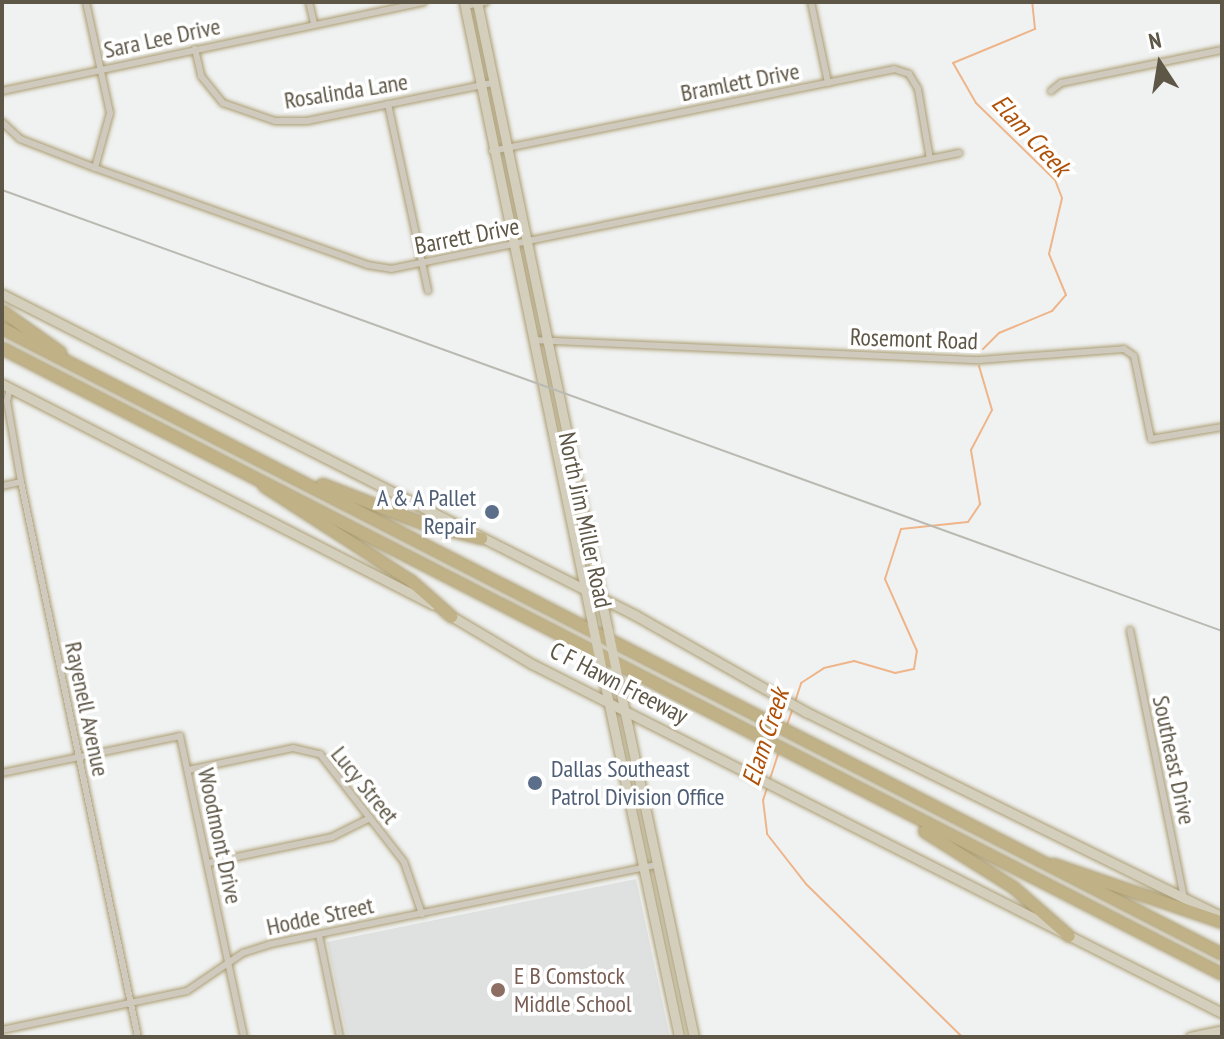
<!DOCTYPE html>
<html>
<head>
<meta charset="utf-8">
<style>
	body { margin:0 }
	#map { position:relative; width:1224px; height:1039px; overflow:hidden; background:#f0f2f2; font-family:"PT Sans Narrow",sans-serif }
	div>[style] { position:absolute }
	.education>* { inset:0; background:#dfe1e0 }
	.stream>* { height:2px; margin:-1px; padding:0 1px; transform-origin:1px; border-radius:1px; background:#eeb58a }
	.roads { filter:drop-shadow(0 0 2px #ab9d72) drop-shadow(0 0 2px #ab9d72) }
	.minor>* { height:6px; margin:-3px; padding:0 3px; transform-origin:3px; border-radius:3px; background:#cfcabd }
	.secondary>* { height:9px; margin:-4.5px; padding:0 4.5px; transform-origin:4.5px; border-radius:4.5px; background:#d4cebd }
	.motorway>* { height:11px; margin:-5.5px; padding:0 5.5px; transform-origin:5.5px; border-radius:5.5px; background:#c0b187 }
	.tram>* { height:2px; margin:-1px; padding:0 1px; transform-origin:1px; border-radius:1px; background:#bab9b2 }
	.secondary-bridge>* { height:9px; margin:-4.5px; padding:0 4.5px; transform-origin:4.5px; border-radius:4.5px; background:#d4cebd }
	.dots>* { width:22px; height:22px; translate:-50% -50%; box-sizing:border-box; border:4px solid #fff; border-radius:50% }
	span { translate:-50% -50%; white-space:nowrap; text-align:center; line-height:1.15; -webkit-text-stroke:7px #fff; paint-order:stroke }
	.street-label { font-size:24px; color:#5e5747 }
	.service-label { font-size:24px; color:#4e5e75 }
	.right { translate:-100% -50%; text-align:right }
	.left { translate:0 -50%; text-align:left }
	.education-label { font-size:24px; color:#785e54 }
	.water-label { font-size:26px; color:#af5109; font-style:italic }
	.frame { position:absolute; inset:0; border:4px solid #5e5747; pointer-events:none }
	.north { position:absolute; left:1120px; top:24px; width:80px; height:80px; -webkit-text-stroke:6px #fff; paint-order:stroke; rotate:348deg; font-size:22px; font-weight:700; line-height:32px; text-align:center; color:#5e5747 }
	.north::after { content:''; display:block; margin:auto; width:28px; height:36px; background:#5e5747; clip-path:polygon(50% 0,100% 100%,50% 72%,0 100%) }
</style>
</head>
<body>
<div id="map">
	<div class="education">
		<div style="clip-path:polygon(636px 879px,670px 1037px,347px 1037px,327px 942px)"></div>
	</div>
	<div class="stream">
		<div style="left:983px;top:349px;width:23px;rotate:-45deg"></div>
		<div style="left:999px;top:333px;width:57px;rotate:-22.5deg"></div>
		<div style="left:1052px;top:311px;width:21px;rotate:-49deg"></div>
		<div style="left:1066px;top:295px;width:44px;rotate:-112.5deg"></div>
		<div style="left:1049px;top:254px;width:57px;rotate:-76.9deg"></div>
		<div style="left:1062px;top:198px;width:19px;rotate:-111deg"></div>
		<div style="left:1055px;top:180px;width:110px;rotate:-135.7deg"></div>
		<div style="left:976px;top:103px;width:46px;rotate:-119.9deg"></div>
		<div style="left:953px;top:63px;width:89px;rotate:-22.5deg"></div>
		<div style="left:1035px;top:29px;width:27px;rotate:-96deg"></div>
		<div style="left:795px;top:702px;width:20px;rotate:-72deg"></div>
		<div style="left:801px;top:683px;width:27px;rotate:-33deg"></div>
		<div style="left:824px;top:668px;width:31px;rotate:-13deg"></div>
		<div style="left:854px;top:661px;width:43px;rotate:16.3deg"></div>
		<div style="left:895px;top:673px;width:19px;rotate:-12deg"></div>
		<div style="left:914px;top:669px;width:18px;rotate:-81deg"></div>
		<div style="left:917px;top:651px;width:79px;rotate:-114deg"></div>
		<div style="left:885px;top:579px;width:52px;rotate:-72.3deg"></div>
		<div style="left:901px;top:529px;width:67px;rotate:-6deg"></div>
		<div style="left:968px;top:522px;width:22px;rotate:-56deg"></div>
		<div style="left:980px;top:504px;width:55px;rotate:-99.5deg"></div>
		<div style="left:971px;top:450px;width:45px;rotate:-62.3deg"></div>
		<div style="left:992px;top:410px;width:46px;rotate:-106.5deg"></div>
		<div style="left:787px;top:725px;width:18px;rotate:-71deg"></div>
		<div style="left:769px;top:782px;width:29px;rotate:-72deg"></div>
		<div style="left:767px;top:788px;width:13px;rotate:108deg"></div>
		<div style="left:763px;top:800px;width:34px;rotate:83deg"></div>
		<div style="left:767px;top:834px;width:63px;rotate:52deg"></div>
		<div style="left:806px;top:884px;width:219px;rotate:44.4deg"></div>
	</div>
	<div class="roads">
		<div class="minor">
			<div style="left:86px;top:2px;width:114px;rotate:77.8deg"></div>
			<div style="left:110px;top:113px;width:57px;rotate:105.3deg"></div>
			<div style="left:309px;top:2px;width:23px;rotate:77deg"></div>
			<div style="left:811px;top:2px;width:83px;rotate:78.1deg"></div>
			<div style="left:465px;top:6px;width:21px;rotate:-11deg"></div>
			<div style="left:195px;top:49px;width:28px;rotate:77deg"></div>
			<div style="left:201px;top:76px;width:35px;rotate:51deg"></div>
			<div style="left:223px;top:103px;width:55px;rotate:19.1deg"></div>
			<div style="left:275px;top:121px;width:32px"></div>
			<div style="left:307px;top:121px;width:189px;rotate:-11.6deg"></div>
			<div style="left:2px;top:91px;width:431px;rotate:-11.9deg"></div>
			<div style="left:1051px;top:91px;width:13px;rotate:-39deg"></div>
			<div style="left:1061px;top:83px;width:164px;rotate:-11.6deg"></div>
			<div style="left:388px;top:104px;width:191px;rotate:77.9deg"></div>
			<div style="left:2px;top:122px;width:25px;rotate:43deg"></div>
			<div style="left:20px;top:139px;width:80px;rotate:21.1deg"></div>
			<div style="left:95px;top:168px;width:289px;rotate:19.6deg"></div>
			<div style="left:367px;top:265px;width:24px;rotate:9deg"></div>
			<div style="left:391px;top:269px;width:580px;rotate:-11.54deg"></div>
			<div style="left:492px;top:151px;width:410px;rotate:-11.5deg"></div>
			<div style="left:894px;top:69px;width:16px;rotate:18deg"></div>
			<div style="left:909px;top:74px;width:17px;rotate:59deg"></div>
			<div style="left:918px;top:89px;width:71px;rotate:80.3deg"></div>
			<div style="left:533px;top:340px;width:446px;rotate:2.6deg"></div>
			<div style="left:979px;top:360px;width:145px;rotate:-4.3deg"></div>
			<div style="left:1124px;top:349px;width:12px;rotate:35deg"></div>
			<div style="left:1134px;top:356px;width:85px;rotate:78.4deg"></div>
			<div style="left:1151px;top:439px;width:72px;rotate:-9.6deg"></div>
			<div style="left:10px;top:388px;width:13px;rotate:103deg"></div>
			<div style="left:7px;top:401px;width:82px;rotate:80.2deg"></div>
			<div style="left:21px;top:482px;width:567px;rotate:78.1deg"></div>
			<div style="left:2px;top:486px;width:19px;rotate:-12deg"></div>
			<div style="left:1130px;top:630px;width:273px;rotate:78.6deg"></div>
			<div style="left:188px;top:770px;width:107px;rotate:-11.8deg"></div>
			<div style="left:293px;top:748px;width:28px;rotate:13deg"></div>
			<div style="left:320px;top:754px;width:137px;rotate:52.1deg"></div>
			<div style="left:404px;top:862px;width:55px;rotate:70.9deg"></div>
			<div style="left:2px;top:773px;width:182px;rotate:-11.7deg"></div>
			<div style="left:180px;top:736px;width:308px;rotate:78deg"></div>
			<div style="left:208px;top:863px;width:127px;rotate:-11.8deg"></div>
			<div style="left:332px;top:837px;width:42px;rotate:-26.6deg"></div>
			<div style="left:319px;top:935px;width:104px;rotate:78.4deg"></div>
			<div style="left:2px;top:1030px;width:189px;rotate:-11.9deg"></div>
			<div style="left:187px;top:991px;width:68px;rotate:-34.2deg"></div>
			<div style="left:243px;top:953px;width:29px;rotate:-18deg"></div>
			<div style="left:271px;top:944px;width:393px;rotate:-11.6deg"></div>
		</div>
		<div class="secondary">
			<div style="left:464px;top:2px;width:634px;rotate:78.35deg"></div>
			<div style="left:477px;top:2px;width:642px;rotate:78.24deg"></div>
			<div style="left:2px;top:294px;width:710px;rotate:26.89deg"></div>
			<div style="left:635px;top:615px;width:197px;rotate:29.6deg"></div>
			<div style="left:806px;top:712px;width:464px;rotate:26.2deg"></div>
			<div style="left:2px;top:384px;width:484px;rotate:27.1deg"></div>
			<div style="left:446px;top:613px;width:100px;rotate:30.7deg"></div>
			<div style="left:532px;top:664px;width:773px;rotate:26.83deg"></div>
			<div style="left:602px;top:671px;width:374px;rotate:78.1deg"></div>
			<div style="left:618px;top:680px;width:365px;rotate:78deg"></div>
			<div style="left:1190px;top:1037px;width:33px;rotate:-12deg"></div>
		</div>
		<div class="motorway">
			<div style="left:2px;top:311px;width:71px;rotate:35.3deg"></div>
			<div style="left:2px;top:328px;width:1371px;rotate:27.16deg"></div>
			<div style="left:2px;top:348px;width:1371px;rotate:27.16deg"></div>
			<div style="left:322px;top:484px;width:110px;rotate:21.2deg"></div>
			<div style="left:425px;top:524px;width:58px;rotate:14deg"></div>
			<div style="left:264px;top:486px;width:174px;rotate:32.8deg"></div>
			<div style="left:410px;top:580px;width:55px;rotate:41.3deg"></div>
			<div style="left:924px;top:831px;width:105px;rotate:32.2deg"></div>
			<div style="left:1013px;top:887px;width:74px;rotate:41.2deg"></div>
			<div style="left:1053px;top:864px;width:179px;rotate:18.9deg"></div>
		</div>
	</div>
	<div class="tram">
		<div style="left:2px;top:190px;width:1297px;rotate:19.87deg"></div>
	</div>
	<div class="secondary-bridge">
		<div style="left:592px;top:623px;width:49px;rotate:78.2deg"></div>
		<div style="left:608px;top:631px;width:50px;rotate:78.5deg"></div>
	</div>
	<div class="dots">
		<div style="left:492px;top:512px;background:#5c6f8a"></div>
		<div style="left:535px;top:783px;background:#5c6f8a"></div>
		<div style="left:498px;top:990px;background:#8d6e63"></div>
	</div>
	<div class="street-label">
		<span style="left:162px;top:38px;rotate:-12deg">Sara Lee Drive</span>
		<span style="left:740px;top:82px;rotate:-11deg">Bramlett Drive</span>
		<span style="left:346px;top:91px;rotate:-9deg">Rosalinda Lane</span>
		<span style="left:467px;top:236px;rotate:-11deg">Barrett Drive</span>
		<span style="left:914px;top:339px;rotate:2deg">Rosemont Road</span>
		<span style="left:585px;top:520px;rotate:78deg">North Jim Miller Road</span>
		<span style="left:619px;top:683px;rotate:27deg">C F Hawn Freeway</span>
		<span style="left:87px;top:709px;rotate:78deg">Rayenell Avenue</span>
		<span style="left:1174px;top:760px;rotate:78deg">Southeast Drive</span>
		<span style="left:365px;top:785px;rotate:51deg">Lucy Street</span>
		<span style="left:220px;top:836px;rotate:78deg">Woodmont Drive</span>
		<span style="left:320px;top:916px;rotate:-12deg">Hodde Street</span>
	</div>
	<div class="service-label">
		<span class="right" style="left:476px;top:512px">A &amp; A Pallet<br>Repair</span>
		<span class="left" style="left:551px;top:783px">Dallas Southeast<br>Patrol Division Office</span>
	</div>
	<div class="education-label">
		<span class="left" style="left:514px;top:990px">E B Comstock<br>Middle School</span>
	</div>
	<div class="water-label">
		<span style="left:1031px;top:135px;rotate:47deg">Elam Creek</span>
		<span style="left:765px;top:737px;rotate:-72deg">Elam Creek</span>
	</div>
	<div class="frame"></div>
	<div class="north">N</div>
</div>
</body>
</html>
